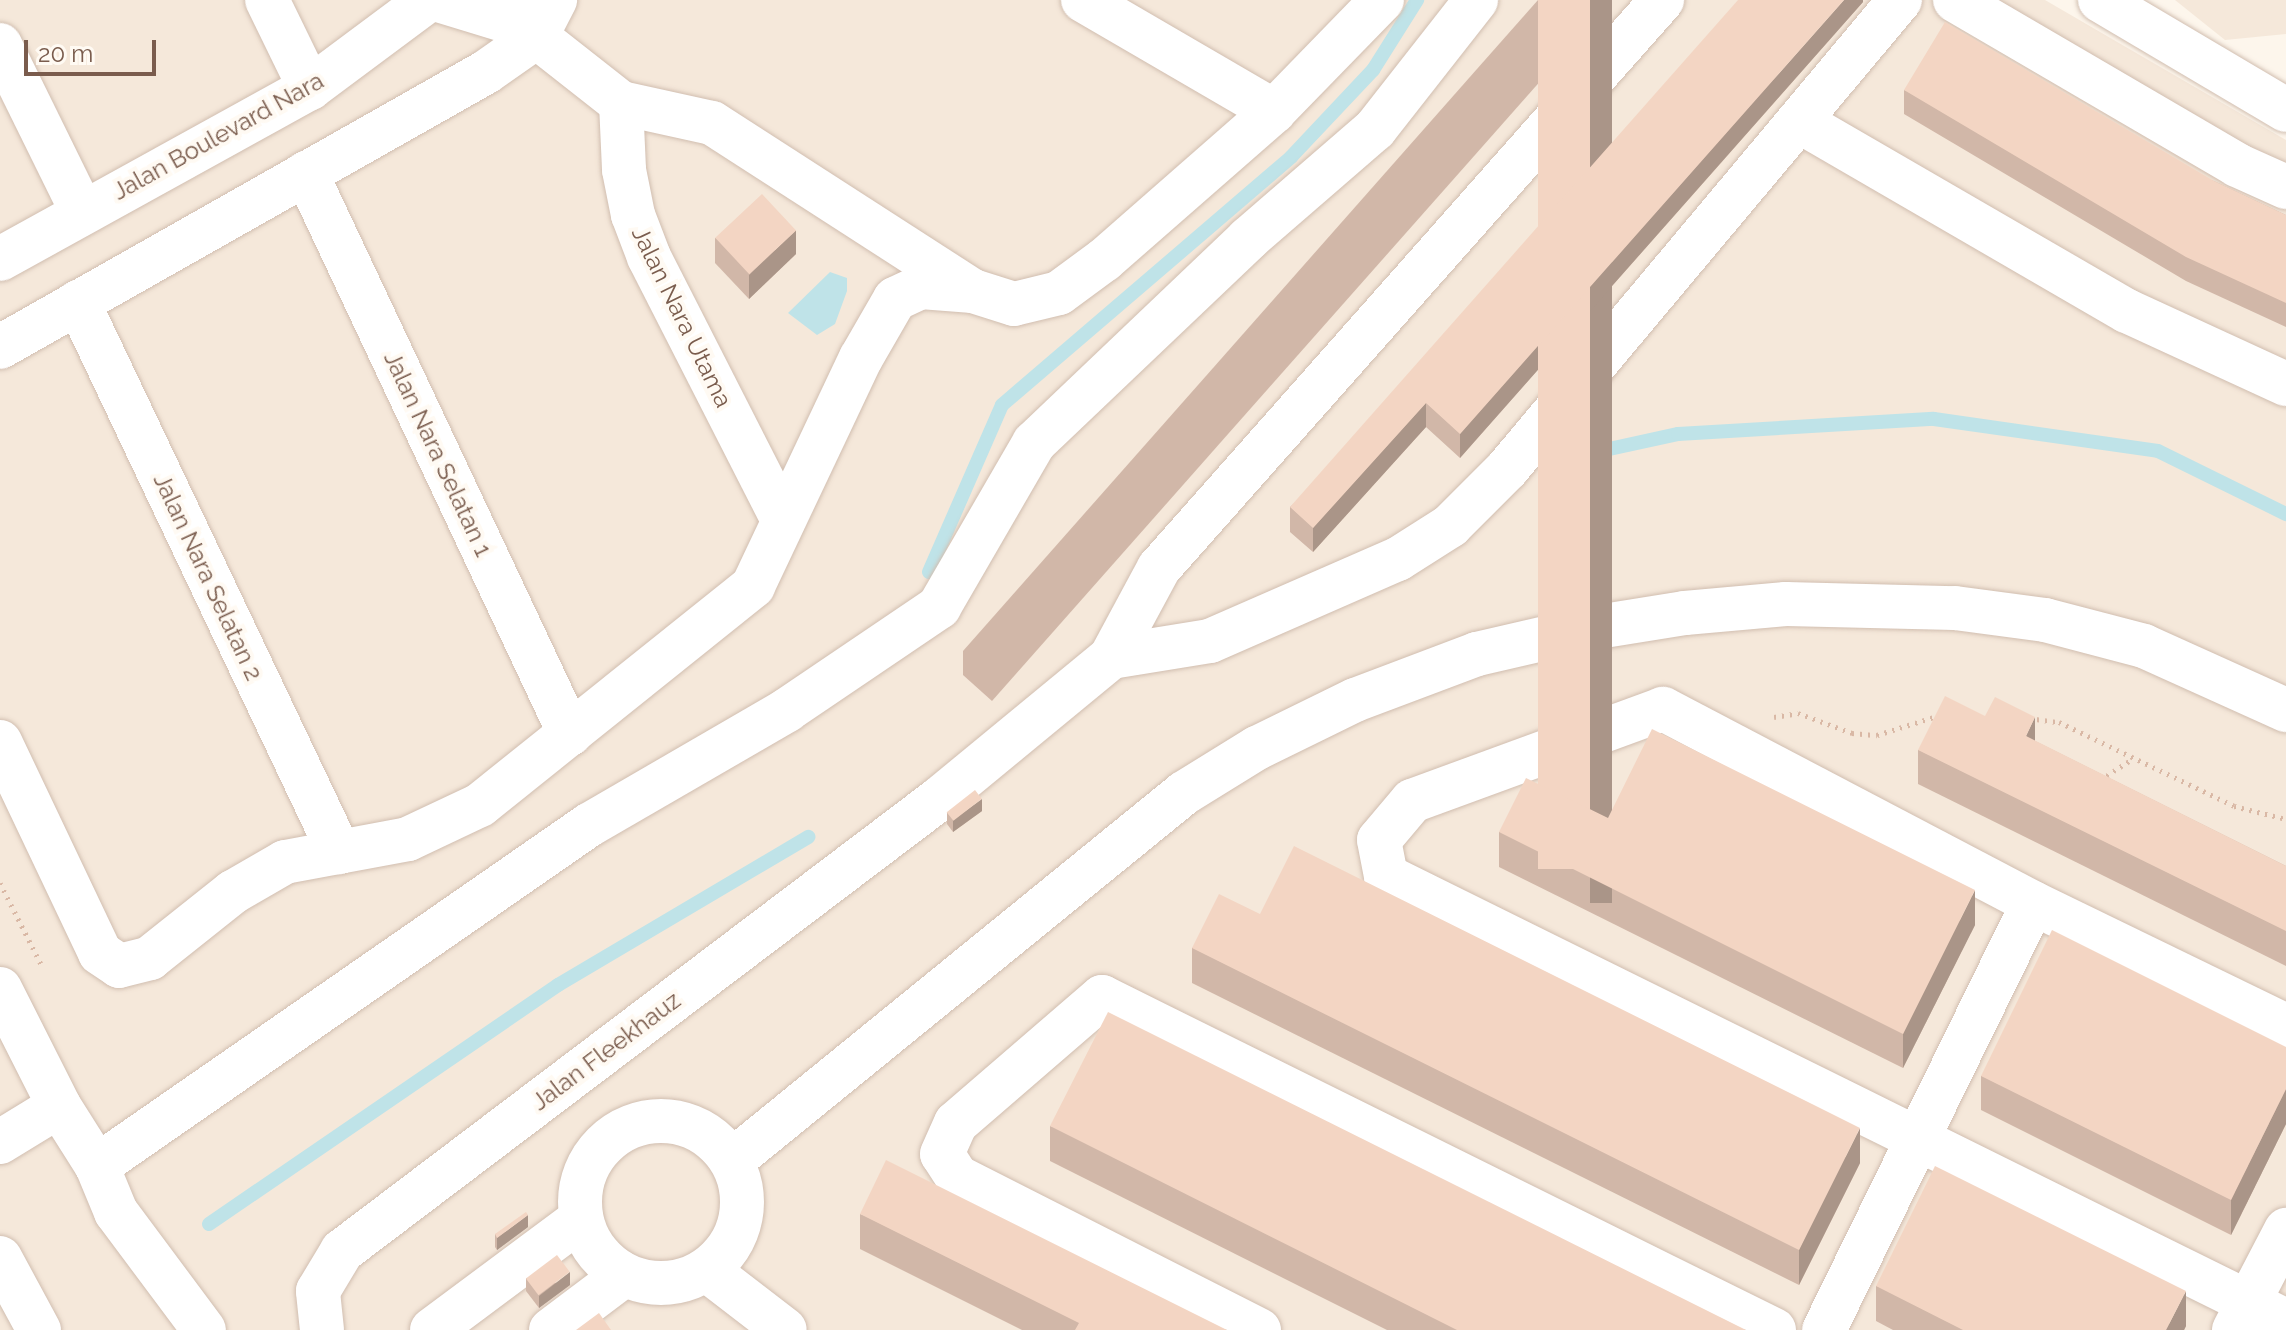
<!DOCTYPE html>
<html>
<head>
<meta charset="utf-8">
<style>
	body { margin:0 }
	#map { position:relative; width:2286px; height:1330px; overflow:hidden; background:#fdf6ec; font-family:Raleway,sans-serif }
	div>[style] { position:absolute }
	.residential>* { inset:0; background:#f5e8da }
	.water>* { inset:0; background:#bfe3e8 }
	.stream>* { height:14px; margin:-7px; padding:0 7px; transform-origin:7px; border-radius:7px; background:#bfe3e8 }
	.path>* { height:5px; margin-top:-2.5px; transform-origin:0; background:repeating-linear-gradient(90deg,#d9b8a5 0 2px,transparent 0 8px) }
	.roads { filter:drop-shadow(0 0 2px #d1beb0) drop-shadow(0 0 2px #d1beb0) }
	.street>* { height:44px; margin:-22px; padding:0 22px; transform-origin:22px; border-radius:22px; background:#fff }
	.street>.ring { margin:-22px; padding:0; box-sizing:content-box; background:none; border:44px solid #fff; border-radius:50% }
	.secondary>* { height:44px; margin:-22px; padding:0 22px; transform-origin:22px; border-radius:22px; background:#fff }
	.wall>* { inset:0; background:#d1b7a8 }
	.shaded-wall>* { inset:0; background:#aa9588; transform-origin:0 0 }
	.building>* { inset:0; background:#f3d5c3; transform-origin:0 0 }
	span { translate:-50% -50%; white-space:nowrap; text-align:center; line-height:1.15; -webkit-text-stroke:8px #fffaf3; paint-order:stroke }
	.street-label { font-size:24px; color:#7a5c4d }
	.scale { position:absolute; left:24px; top:40px; width:132px; height:36px; box-sizing:border-box; border:4px solid #7a5c4d; border-top:0; padding-left:10px; font-size:24px; line-height:28px; white-space:nowrap; color:#7a5c4d; -webkit-text-stroke:6px #fffaf3; paint-order:stroke }
</style>
</head>
<body>
<div id="map">
	<div class="residential">
		<div style="clip-path:polygon(0 0,2045px 0,2286px 140px,2286px 1330px,0 1330px)"></div>
		<div style="clip-path:polygon(2175px 0,2286px 0,2286px 34px,2225px 40px)"></div>
	</div>
	<div class="water">
		<div style="clip-path:polygon(830px 272px,847px 278px,847px 291px,835px 324px,817px 335px,788px 313px)"></div>
	</div>
	<div class="stream">
		<div style="left:1568px;top:458px;width:113px;rotate:-12.3deg"></div>
		<div style="left:1678px;top:434px;width:256px;rotate:-3.4deg"></div>
		<div style="left:1934px;top:419px;width:226px;rotate:8.1deg"></div>
		<div style="left:2158px;top:451px;width:143px;rotate:26.2deg"></div>
		<div style="left:929px;top:572px;width:182px;rotate:-66.4deg"></div>
		<div style="left:1002px;top:405px;width:381px;rotate:-40.6deg"></div>
		<div style="left:1291px;top:157px;width:120px;rotate:-46.7deg"></div>
		<div style="left:1373px;top:70px;width:83px;rotate:-57.8deg"></div>
		<div style="left:209px;top:1224px;width:423px;rotate:-34.4deg"></div>
		<div style="left:558px;top:985px;width:291px;rotate:-30.6deg"></div>
	</div>
	<div class="path">
		<div style="left:1774px;top:717px;width:24px;rotate:-9deg"></div>
		<div style="left:1798px;top:713px;width:58px;rotate:20.3deg"></div>
		<div style="left:1852px;top:733px;width:25px;rotate:5deg"></div>
		<div style="left:1877px;top:735px;width:66px;rotate:-17.6deg"></div>
		<div style="left:2029px;top:718px;width:30px;rotate:8deg"></div>
		<div style="left:2059px;top:722px;width:194px;rotate:25.6deg"></div>
		<div style="left:2234px;top:806px;width:54px;rotate:14deg"></div>
		<div style="left:2100px;top:780px;width:38px;rotate:-33deg"></div>
		<div style="left:0;top:883px;width:91px;rotate:63.2deg"></div>
	</div>
	<div class="roads">
		<div class="street">
			<div style="left:267px;top:0;width:98px;rotate:64deg"></div>
			<div style="left:438px;top:0;width:89px;rotate:17deg"></div>
			<div style="left:505px;top:0;width:32px;rotate:55deg"></div>
			<div style="left:523px;top:26px;width:125px;rotate:38.2deg"></div>
			<div style="left:621px;top:103px;width:93px;rotate:12.4deg"></div>
			<div style="left:712px;top:123px;width:308px;rotate:32.8deg"></div>
			<div style="left:1083px;top:0;width:221px;rotate:30.2deg"></div>
			<div style="left:1955px;top:0;width:327px;rotate:30.3deg"></div>
			<div style="left:2237px;top:165px;width:54px;rotate:24.2deg"></div>
			<div style="left:2100px;top:0;width:216px;rotate:30.6deg"></div>
			<div style="left:0;top:45px;width:186px;rotate:63.8deg"></div>
			<div style="left:621px;top:103px;width:67px;rotate:87.4deg"></div>
			<div style="left:624px;top:170px;width:46px;rotate:78.7deg"></div>
			<div style="left:633px;top:215px;width:45px;rotate:69.1deg"></div>
			<div style="left:649px;top:257px;width:295px;rotate:63deg"></div>
			<div style="left:1799px;top:121px;width:379px;rotate:30.1deg"></div>
			<div style="left:2127px;top:311px;width:175px;rotate:24.7deg"></div>
			<div style="left:306px;top:173px;width:620px;rotate:64.8deg"></div>
			<div style="left:0;top:259px;width:354px;rotate:-28.9deg"></div>
			<div style="left:310px;top:88px;width:147px;rotate:-36.7deg"></div>
			<div style="left:78px;top:302px;width:609px;rotate:64.61deg"></div>
			<div style="left:0;top:347px;width:558px;rotate:-29.5deg"></div>
			<div style="left:486px;top:72px;width:61px;rotate:-35deg"></div>
			<div style="left:536px;top:37px;width:42px;rotate:-62.8deg"></div>
			<div style="left:1111px;top:657px;width:100px;rotate:-9.2deg"></div>
			<div style="left:1210px;top:641px;width:205px;rotate:-23.6deg"></div>
			<div style="left:1398px;top:559px;width:62px;rotate:-32.4deg"></div>
			<div style="left:1450px;top:526px;width:81px;rotate:-45deg"></div>
			<div style="left:1507px;top:469px;width:612px;rotate:-50.04deg"></div>
			<div style="left:0;top:742px;width:233px;rotate:64.6deg"></div>
			<div style="left:100px;top:953px;width:23px;rotate:34deg"></div>
			<div style="left:119px;top:966px;width:32px;rotate:-14deg"></div>
			<div style="left:150px;top:958px;width:106px;rotate:-38.5deg"></div>
			<div style="left:233px;top:892px;width:60px;rotate:-30deg"></div>
			<div style="left:285px;top:862px;width:125px;rotate:-10.6deg"></div>
			<div style="left:408px;top:839px;width:80px;rotate:-25.3deg"></div>
			<div style="left:480px;top:805px;width:350px;rotate:-38.7deg"></div>
			<div style="left:753px;top:586px;width:252px;rotate:-64.7deg"></div>
			<div style="left:861px;top:358px;width:68px;rotate:-60deg"></div>
			<div style="left:895px;top:299px;width:29px;rotate:-25deg"></div>
			<div style="left:921px;top:287px;width:52px;rotate:4.4deg"></div>
			<div style="left:973px;top:291px;width:43px;rotate:17.6deg"></div>
			<div style="left:1014px;top:304px;width:46px;rotate:-13.7deg"></div>
			<div style="left:1059px;top:293px;width:56px;rotate:-36.3deg"></div>
			<div style="left:1104px;top:260px;width:226px;rotate:-41.2deg"></div>
			<div style="left:1274px;top:111px;width:155px;rotate:-45.8deg"></div>
			<div style="left:2286px;top:1026px;width:281px;rotate:-154.1deg"></div>
			<div style="left:2033px;top:903px;width:418px;rotate:-152.3deg"></div>
			<div style="left:1663px;top:709px;width:267px;rotate:159.9deg"></div>
			<div style="left:1412px;top:801px;width:51px;rotate:130.2deg"></div>
			<div style="left:1379px;top:840px;width:37px;rotate:79deg"></div>
			<div style="left:1386px;top:876px;width:1004px;rotate:26.31deg"></div>
			<div class="ring" style="left:580px;top:1121px;width:118px;height:118px"></div>
			<div style="left:734px;top:1159px;width:580px;rotate:-39.12deg"></div>
			<div style="left:1184px;top:793px;width:86px;rotate:-31.7deg"></div>
			<div style="left:1257px;top:748px;width:109px;rotate:-26.1deg"></div>
			<div style="left:1355px;top:700px;width:130px;rotate:-20.7deg"></div>
			<div style="left:1477px;top:654px;width:111px;rotate:-13deg"></div>
			<div style="left:1585px;top:629px;width:101px;rotate:-9.1deg"></div>
			<div style="left:1685px;top:613px;width:101px;rotate:-5.1deg"></div>
			<div style="left:1786px;top:604px;width:169px;rotate:1.4deg"></div>
			<div style="left:1955px;top:608px;width:91px;rotate:7.6deg"></div>
			<div style="left:2045px;top:620px;width:102px;rotate:14.7deg"></div>
			<div style="left:2144px;top:646px;width:156px;rotate:24.3deg"></div>
			<div style="left:97px;top:1166px;width:599px;rotate:-34.73deg"></div>
			<div style="left:589px;top:825px;width:229px;rotate:-30.1deg"></div>
			<div style="left:787px;top:710px;width:184px;rotate:-34.1deg"></div>
			<div style="left:939px;top:607px;width:190px;rotate:-59.9deg"></div>
			<div style="left:1034px;top:443px;width:296px;rotate:-43.6deg"></div>
			<div style="left:1248px;top:239px;width:168px;rotate:-40.9deg"></div>
			<div style="left:1375px;top:129px;width:164px;rotate:-51.9deg"></div>
			<div style="left:707px;top:1270px;width:98px;rotate:37.6deg"></div>
			<div style="left:322px;top:1330px;width:39px;rotate:-96deg"></div>
			<div style="left:318px;top:1291px;width:47px;rotate:-59deg"></div>
			<div style="left:342px;top:1251px;width:749px;rotate:-37.13deg"></div>
			<div style="left:939px;top:799px;width:223px;rotate:-39.5deg"></div>
			<div style="left:1111px;top:657px;width:101px;rotate:-61.7deg"></div>
			<div style="left:1159px;top:568px;width:759px;rotate:-48.47deg"></div>
			<div style="left:432px;top:1330px;width:186px;rotate:-36.7deg"></div>
			<div style="left:551px;top:1330px;width:91px;rotate:-37deg"></div>
			<div style="left:1259px;top:1330px;width:339px;rotate:-153.1deg"></div>
			<div style="left:957px;top:1177px;width:27px;rotate:-123deg"></div>
			<div style="left:942px;top:1154px;width:34px;rotate:-66deg"></div>
			<div style="left:956px;top:1123px;width:193px;rotate:-40.8deg"></div>
			<div style="left:1102px;top:997px;width:750px;rotate:26.36deg"></div>
			<div style="left:1824px;top:1330px;width:475px;rotate:-63.9deg"></div>
			<div style="left:2234px;top:1330px;width:113px;rotate:-62.5deg"></div>
		</div>
		<div class="secondary">
			<div style="left:0;top:989px;width:131px;rotate:63.2deg"></div>
			<div style="left:59px;top:1106px;width:71px;rotate:57.7deg"></div>
			<div style="left:97px;top:1166px;width:50px;rotate:67.6deg"></div>
			<div style="left:116px;top:1212px;width:147px;rotate:53.3deg"></div>
			<div style="left:0;top:1142px;width:69px;rotate:-31.4deg"></div>
			<div style="left:0;top:1258px;width:82px;rotate:61.6deg"></div>
		</div>
	</div>
	<div class="wall">
		<div style="clip-path:polygon(1538px 0,1612px 0,992px 701px,963px 675px,963px 651px)"></div>
		<div style="clip-path:polygon(1863px 0,1863px 2px,1460px 458px,1426px 427px,1313px 552px,1290px 532px,1290px 507px)"></div>
		<div style="clip-path:polygon(1904px 90px,2214px 181px,2286px 215px,2286px 327px,2186px 281px,1904px 114px)"></div>
		<div style="clip-path:polygon(715px 238px,796px 254px,749px 299px,715px 263px)"></div>
		<div style="clip-path:polygon(2035px 741px,2286px 866px,2286px 966px,1918px 784px,1918px 750px)"></div>
		<div style="clip-path:polygon(982px 811px,953px 832px,947px 824px,947px 812px)"></div>
		<div style="clip-path:polygon(1608px 818px,1975px 925px,1903px 1068px,1499px 867px,1499px 832px)"></div>
		<div style="clip-path:polygon(1260px 914px,1860px 1163px,1799px 1285px,1192px 983px,1192px 948px)"></div>
		<div style="clip-path:polygon(2286px 1047px,2286px 1124px,2231px 1235px,1981px 1110px,1981px 1076px)"></div>
		<div style="clip-path:polygon(1050px 1126px,1746px 1330px,1387px 1330px,1050px 1161px)"></div>
		<div style="clip-path:polygon(860px 1214px,1227px 1330px,1022px 1330px,860px 1249px)"></div>
		<div style="clip-path:polygon(528px 1227px,497px 1250px,495px 1247px,495px 1234px)"></div>
		<div style="clip-path:polygon(526px 1278px,570px 1285px,539px 1308px,526px 1291px)"></div>
		<div style="clip-path:polygon(1876px 1286px,2186px 1326px,2184px 1330px,1893px 1330px,1876px 1321px)"></div>
	</div>
	<div class="shaded-wall">
		<div style="left:1590px;top:0;width:22px;height:903px"></div>
		<div style="clip-path:polygon(1844px 0,1863px 0,1863px 2px,1460px 458px,1460px 434px)"></div>
		<div style="clip-path:polygon(796px 230px,796px 254px,749px 299px,749px 275px)"></div>
		<div style="clip-path:polygon(1426px 403px,1426px 427px,1313px 552px,1313px 528px)"></div>
		<div style="clip-path:polygon(2035px 717px,2035px 752px,2026px 736px)"></div>
		<div style="clip-path:polygon(982px 799px,982px 811px,953px 832px,953px 820px)"></div>
		<div style="clip-path:polygon(1975px 890px,1975px 925px,1903px 1068px,1903px 1034px)"></div>
		<div style="clip-path:polygon(2286px 1089px,2286px 1124px,2231px 1235px,2231px 1200px)"></div>
		<div style="clip-path:polygon(1860px 1128px,1860px 1163px,1799px 1285px,1799px 1250px)"></div>
		<div style="clip-path:polygon(528px 1215px,528px 1227px,497px 1250px,497px 1238px)"></div>
		<div style="clip-path:polygon(570px 1272px,570px 1285px,539px 1308px,539px 1296px)"></div>
		<div style="clip-path:polygon(2186px 1291px,2186px 1326px,2184px 1330px,2166px 1330px)"></div>
	</div>
	<div class="building">
		<div style="left:1538px;top:0;width:52px;height:869px"></div>
		<div style="clip-path:polygon(1738px 0,1844px 0,1460px 434px,1426px 403px,1313px 528px,1290px 507px)"></div>
		<div style="clip-path:polygon(1945px 22px,2214px 181px,2286px 215px,2286px 303px,2186px 257px,1904px 90px)"></div>
		<div style="left:762px;top:194px;width:50px;height:64px;rotate:47deg"></div>
		<div style="clip-path:polygon(1945px 696px,1985px 716px,1995px 697px,2035px 717px,2026px 736px,2286px 866px,2286px 931px,1918px 750px)"></div>
		<div style="clip-path:polygon(1652px 729px,1975px 890px,1903px 1034px,1499px 832px,1526px 778px,1608px 818px)"></div>
		<div style="left:975px;top:790px;width:11px;height:36px;rotate:52deg"></div>
		<div style="clip-path:polygon(1294px 846px,1860px 1128px,1799px 1250px,1192px 948px,1219px 894px,1260px 914px)"></div>
		<div style="clip-path:polygon(2052px 930px,2286px 1047px,2286px 1089px,2231px 1200px,1981px 1076px)"></div>
		<div style="clip-path:polygon(1108px 1012px,1746px 1330px,1457px 1330px,1050px 1126px)"></div>
		<div style="clip-path:polygon(886px 1160px,1227px 1330px,1075px 1330px,1079px 1323px,860px 1214px)"></div>
		<div style="clip-path:polygon(1935px 1166px,2186px 1291px,2166px 1330px,1963px 1330px,1876px 1286px)"></div>
		<div style="clip-path:polygon(526px 1212px,528px 1215px,497px 1238px,495px 1234px)"></div>
		<div style="left:557px;top:1255px;width:21px;height:39px;rotate:53deg"></div>
		<div style="clip-path:polygon(599px 1313px,611px 1330px,576px 1330px)"></div>
	</div>
	<div class="street-label">
		<span style="left:218px;top:136px;rotate:-29deg">Jalan Boulevard Nara</span>
		<span style="left:682px;top:317px;rotate:64deg">Jalan Nara Utama</span>
		<span style="left:438px;top:454px;rotate:65deg">Jalan Nara Selatan 1</span>
		<span style="left:208px;top:577px;rotate:65deg">Jalan Nara Selatan 2</span>
		<span style="left:606px;top:1051px;rotate:-37deg">Jalan Fleekhauz</span>
	</div>
	<div class="scale">20 m</div>
</div>
</body>
</html>
